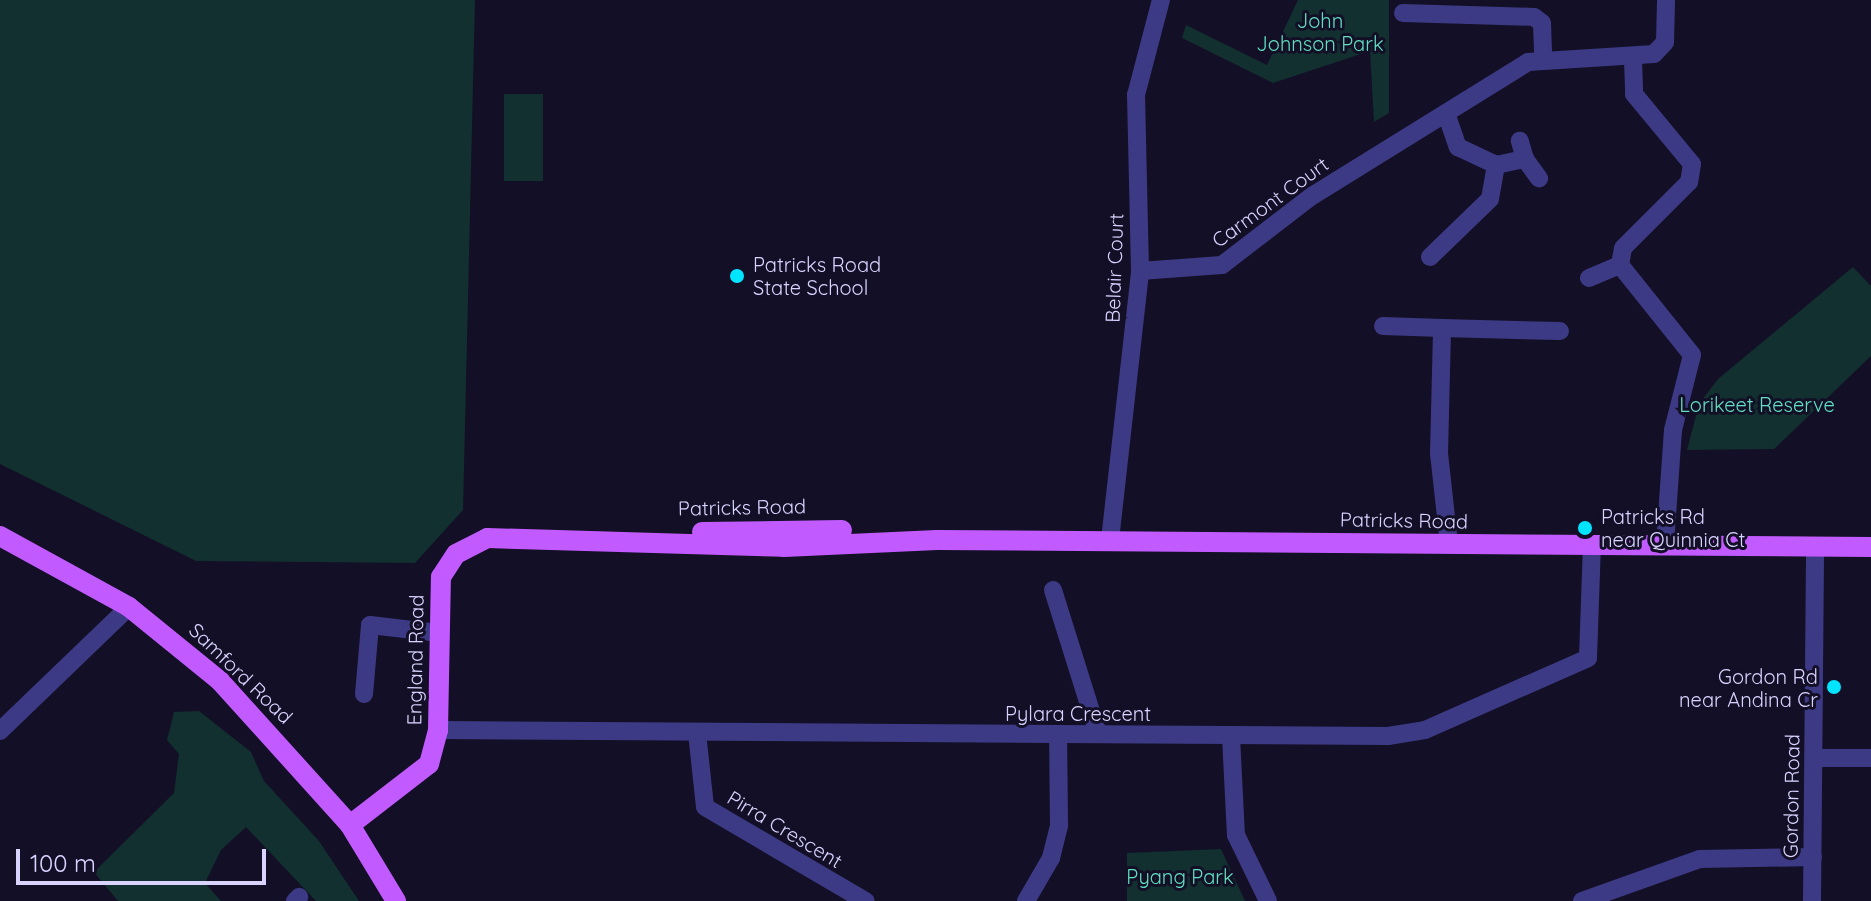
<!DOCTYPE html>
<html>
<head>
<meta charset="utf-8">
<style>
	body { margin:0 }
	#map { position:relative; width:1871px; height:901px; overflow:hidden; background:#130f26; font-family:Quicksand,sans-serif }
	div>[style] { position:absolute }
	.green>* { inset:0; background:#12302f; transform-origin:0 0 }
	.minor>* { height:18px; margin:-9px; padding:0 9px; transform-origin:9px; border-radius:9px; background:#3d3a85 }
	.major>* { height:20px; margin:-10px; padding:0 10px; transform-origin:10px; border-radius:10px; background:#c25bff }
	.dots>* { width:22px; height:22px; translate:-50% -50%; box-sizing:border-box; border:4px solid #130f26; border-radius:50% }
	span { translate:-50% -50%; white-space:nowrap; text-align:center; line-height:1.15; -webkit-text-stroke:6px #130f26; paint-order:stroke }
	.park-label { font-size:20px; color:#5fe0c0 }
	.street-label { font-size:20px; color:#d9d4ff }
	.poi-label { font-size:20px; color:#d9d4ff }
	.left { translate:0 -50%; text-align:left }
	.right { translate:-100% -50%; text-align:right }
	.scale { position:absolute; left:16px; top:849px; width:250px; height:36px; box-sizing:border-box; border:4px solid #d9d4ff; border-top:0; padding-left:10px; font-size:24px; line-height:28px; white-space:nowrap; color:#d9d4ff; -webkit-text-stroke:6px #130f26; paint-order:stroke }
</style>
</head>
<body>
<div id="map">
	<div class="green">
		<div style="clip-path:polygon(0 0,475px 0,463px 510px,415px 563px,196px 561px,0 464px)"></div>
		<div style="clip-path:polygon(1298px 0,1389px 0,1389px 113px,1374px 122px,1370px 51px,1273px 83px,1182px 38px,1186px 25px,1267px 65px)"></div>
		<div style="left:504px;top:94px;width:39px;height:87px"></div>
		<div style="clip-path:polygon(1853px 267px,1871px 286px,1871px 356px,1774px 449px,1687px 450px,1699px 404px,1718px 379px)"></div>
		<div style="clip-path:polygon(199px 711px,251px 752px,264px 781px,319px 841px,359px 901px,316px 901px,246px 827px,221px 850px,205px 883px,221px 901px,118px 901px,94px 872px,174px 793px,179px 754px,167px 740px,174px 712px)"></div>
		<div style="clip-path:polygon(1221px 849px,1245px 901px,1127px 901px,1127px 853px)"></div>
	</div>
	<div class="minor">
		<div style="left:1403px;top:13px;width:131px;rotate:1.7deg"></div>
		<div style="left:1534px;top:17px;width:10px;rotate:37deg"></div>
		<div style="left:1542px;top:23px;width:34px;rotate:88deg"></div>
		<div style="left:1633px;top:60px;width:34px;rotate:88deg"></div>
		<div style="left:1634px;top:94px;width:91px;rotate:50.4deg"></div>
		<div style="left:1692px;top:164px;width:18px;rotate:99deg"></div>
		<div style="left:1689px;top:182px;width:93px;rotate:135deg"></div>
		<div style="left:1623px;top:248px;width:17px;rotate:100deg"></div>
		<div style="left:1620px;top:265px;width:115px;rotate:51.3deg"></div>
		<div style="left:1692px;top:355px;width:77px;rotate:104.2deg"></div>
		<div style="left:1673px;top:430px;width:115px;rotate:94deg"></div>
		<div style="left:1446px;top:113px;width:36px;rotate:71deg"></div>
		<div style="left:1458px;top:147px;width:42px;rotate:25.3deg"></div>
		<div style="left:1525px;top:159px;width:24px;rotate:54deg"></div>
		<div style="left:1430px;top:257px;width:83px;rotate:-44deg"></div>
		<div style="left:1490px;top:199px;width:35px;rotate:-80deg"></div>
		<div style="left:1496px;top:165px;width:30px;rotate:-12deg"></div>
		<div style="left:1525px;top:159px;width:19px;rotate:-106deg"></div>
		<div style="left:1140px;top:271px;width:82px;rotate:-4.2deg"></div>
		<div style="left:1222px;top:265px;width:113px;rotate:-37.5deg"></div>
		<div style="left:1312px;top:196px;width:254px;rotate:-31.8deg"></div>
		<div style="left:1528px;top:62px;width:126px;rotate:-3.6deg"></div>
		<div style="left:1654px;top:54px;width:16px;rotate:-47deg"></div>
		<div style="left:1665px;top:42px;width:42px;rotate:-88.6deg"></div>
		<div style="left:1589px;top:278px;width:34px;rotate:-23deg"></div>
		<div style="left:1383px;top:326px;width:59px;rotate:1.9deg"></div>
		<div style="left:1110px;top:540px;width:271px;rotate:-83.6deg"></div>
		<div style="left:1140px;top:271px;width:176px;rotate:-91.3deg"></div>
		<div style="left:1136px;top:95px;width:98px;rotate:-75.3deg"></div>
		<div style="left:1449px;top:544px;width:91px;rotate:-96.3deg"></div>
		<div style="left:1439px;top:454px;width:126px;rotate:-88.6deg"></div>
		<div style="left:1442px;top:328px;width:118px;rotate:1.5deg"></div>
		<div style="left:1053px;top:590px;width:151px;rotate:72.6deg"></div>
		<div style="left:364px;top:694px;width:69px;rotate:-85deg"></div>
		<div style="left:370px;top:625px;width:68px;rotate:6.7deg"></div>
		<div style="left:438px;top:730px;width:950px;rotate:0.36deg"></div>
		<div style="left:1388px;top:736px;width:37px;rotate:-9deg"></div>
		<div style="left:1425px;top:730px;width:178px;rotate:-23.8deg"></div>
		<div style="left:1588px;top:658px;width:113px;rotate:-88deg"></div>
		<div style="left:0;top:731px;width:179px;rotate:-43.9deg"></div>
		<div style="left:697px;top:733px;width:74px;rotate:83.8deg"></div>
		<div style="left:705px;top:807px;width:186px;rotate:30.4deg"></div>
		<div style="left:1231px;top:737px;width:98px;rotate:87.1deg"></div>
		<div style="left:1236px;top:835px;width:73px;rotate:64.1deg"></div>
		<div style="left:1814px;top:758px;width:57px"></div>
		<div style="left:295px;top:901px;width:6px;rotate:-45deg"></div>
		<div style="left:1026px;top:901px;width:50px;rotate:-59.8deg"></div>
		<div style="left:1051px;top:858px;width:34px;rotate:-76deg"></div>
		<div style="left:1059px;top:825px;width:91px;rotate:-90.6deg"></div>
		<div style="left:1582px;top:901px;width:125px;rotate:-19.6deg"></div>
		<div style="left:1700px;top:859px;width:113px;rotate:-1deg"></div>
		<div style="left:1812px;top:901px;width:354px;rotate:-89.5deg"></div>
	</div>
	<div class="major">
		<div style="left:702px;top:532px;width:140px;rotate:-0.8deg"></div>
		<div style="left:0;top:536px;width:147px;rotate:28.8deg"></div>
		<div style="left:129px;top:607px;width:117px;rotate:39.1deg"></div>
		<div style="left:220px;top:681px;width:194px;rotate:47.9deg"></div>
		<div style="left:350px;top:825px;width:89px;rotate:58.8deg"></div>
		<div style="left:350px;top:825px;width:100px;rotate:-37.7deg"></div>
		<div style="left:429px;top:764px;width:35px;rotate:-75deg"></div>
		<div style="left:438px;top:730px;width:153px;rotate:-88.9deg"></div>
		<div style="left:441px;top:577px;width:27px;rotate:-57deg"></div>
		<div style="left:456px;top:554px;width:35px;rotate:-27deg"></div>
		<div style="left:487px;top:538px;width:297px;rotate:1.7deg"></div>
		<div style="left:784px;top:547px;width:153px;rotate:-2.6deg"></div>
		<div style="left:937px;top:540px;width:934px;rotate:0.43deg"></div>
	</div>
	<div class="dots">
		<div style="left:737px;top:276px;background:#00e5ff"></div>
		<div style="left:1585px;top:528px;background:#00e5ff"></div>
		<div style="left:1834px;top:687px;background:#00e5ff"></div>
	</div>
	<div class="park-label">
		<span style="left:1320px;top:32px">John<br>Johnson Park</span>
		<span style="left:1757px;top:404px">Lorikeet Reserve</span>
		<span style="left:1180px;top:876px">Pyang Park</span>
	</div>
	<div class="street-label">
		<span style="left:1270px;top:202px;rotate:-36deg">Carmont Court</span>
		<span style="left:1114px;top:268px;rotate:-88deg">Belair Court</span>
		<span style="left:742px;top:507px;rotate:-1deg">Patricks Road</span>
		<span style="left:1404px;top:520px;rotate:1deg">Patricks Road</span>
		<span style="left:415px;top:660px;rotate:-89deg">England Road</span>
		<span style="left:241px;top:673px;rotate:44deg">Samford Road</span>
		<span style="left:1078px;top:713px">Pylara Crescent</span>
		<span style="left:1791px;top:796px;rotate:-89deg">Gordon Road</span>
		<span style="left:785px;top:829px;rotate:31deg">Pirra Crescent</span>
	</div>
	<div class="poi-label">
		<span class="left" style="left:753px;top:276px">Patricks Road<br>State School</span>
		<span class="left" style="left:1601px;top:528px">Patricks Rd<br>near Quinnia Ct</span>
		<span class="right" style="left:1818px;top:688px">Gordon Rd<br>near Andina Cr</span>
	</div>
	<div class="scale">100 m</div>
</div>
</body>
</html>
